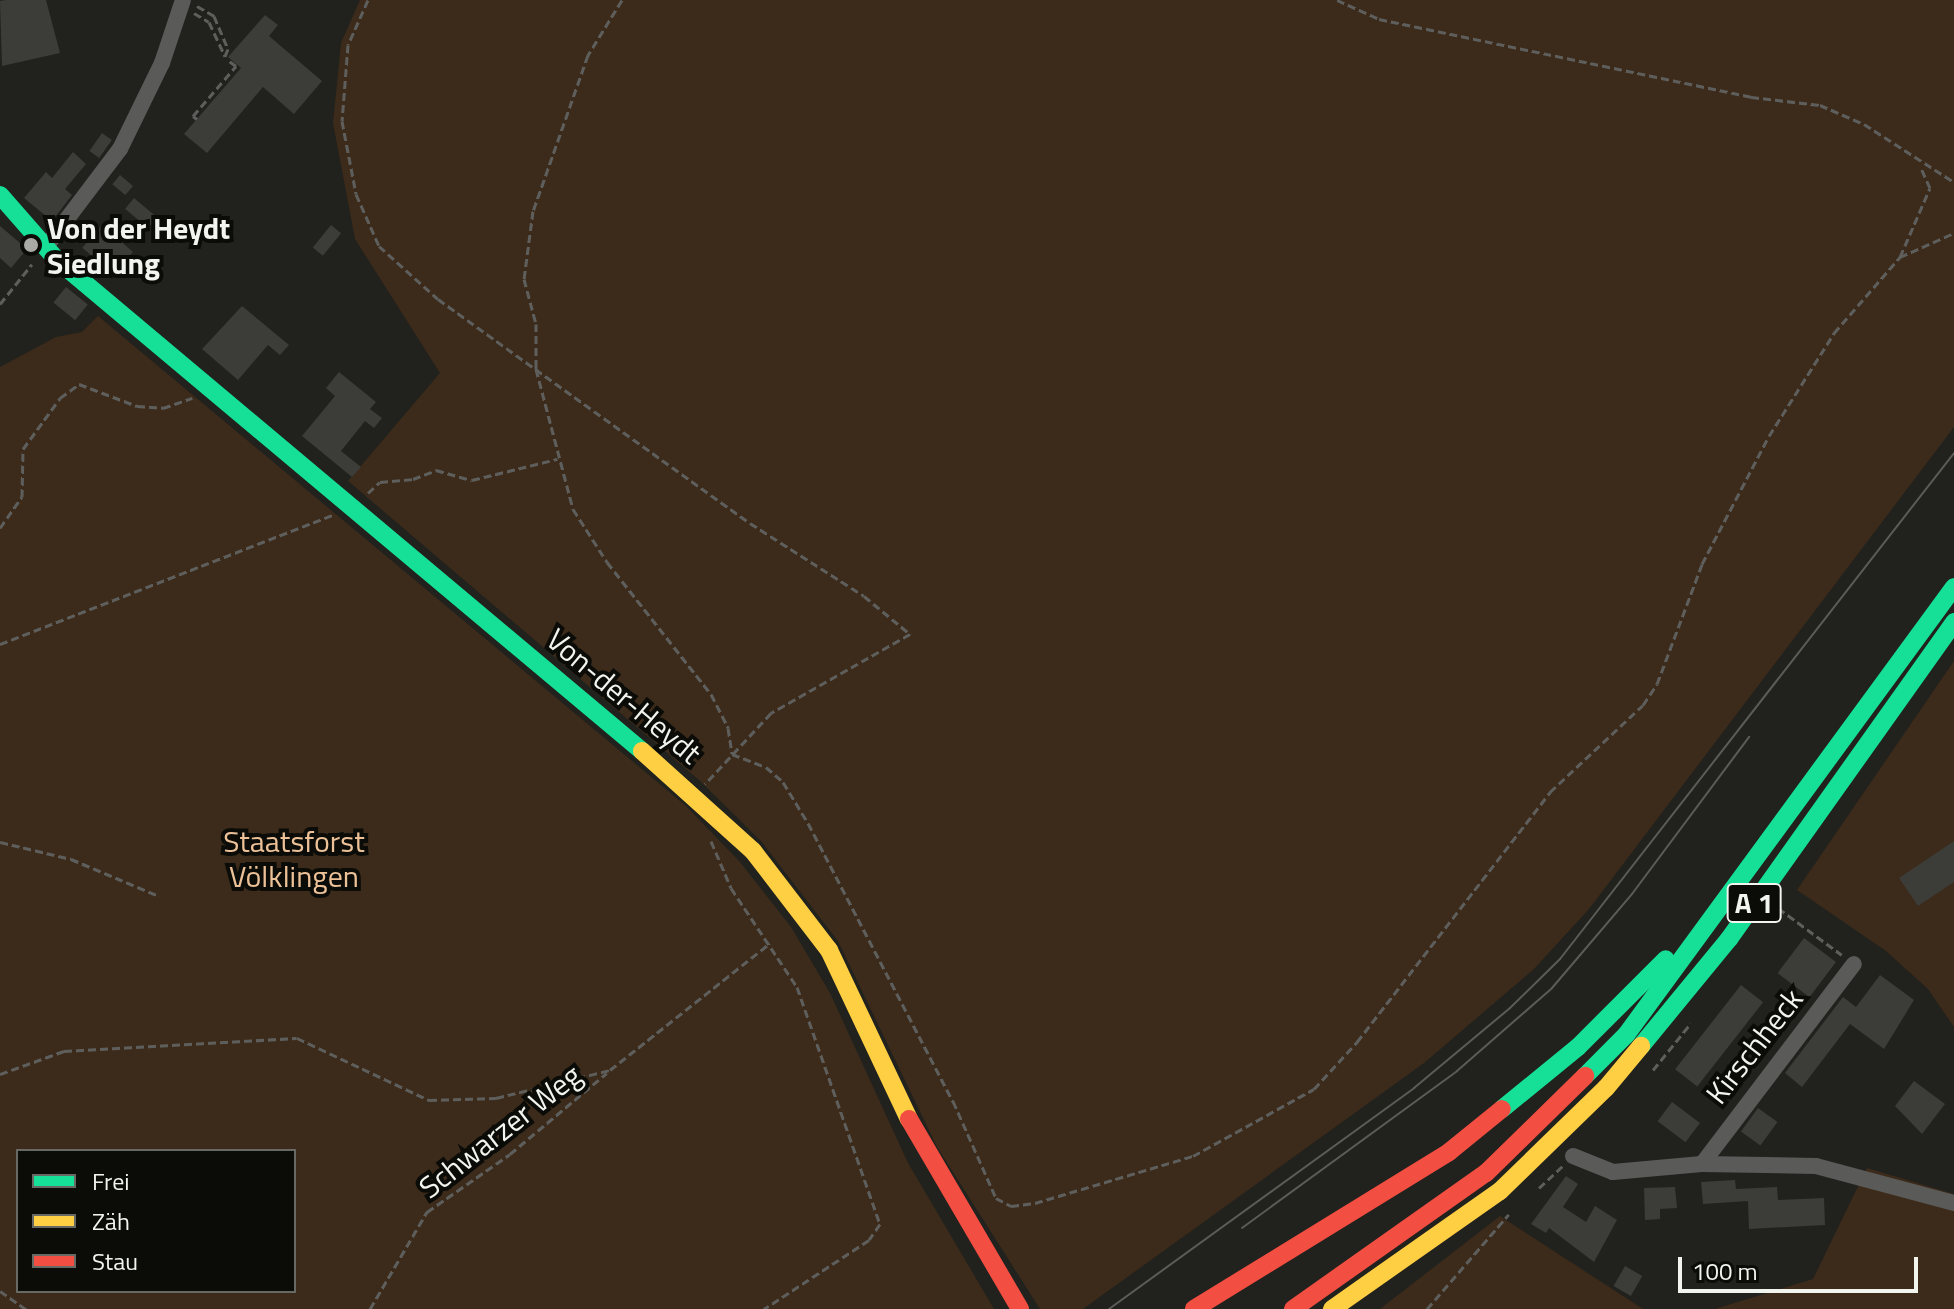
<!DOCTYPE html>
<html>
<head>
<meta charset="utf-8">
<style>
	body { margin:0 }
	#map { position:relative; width:1954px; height:1309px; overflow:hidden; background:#21211d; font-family:"Titillium Web",sans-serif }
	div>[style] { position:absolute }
	.green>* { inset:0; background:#3c2b1a }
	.building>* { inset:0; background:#3c3c38; transform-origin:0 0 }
	.path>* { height:3px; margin-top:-1.5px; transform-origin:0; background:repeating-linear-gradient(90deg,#5e5f5d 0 8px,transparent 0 12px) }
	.street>* { height:16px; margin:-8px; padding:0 8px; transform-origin:8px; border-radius:8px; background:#5a5b59 }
	.fast>* { height:18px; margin:-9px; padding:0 9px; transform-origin:9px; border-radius:9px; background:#16e098 }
	.slow>* { height:18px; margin:-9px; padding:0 9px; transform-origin:9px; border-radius:9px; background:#ffcf43 }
	.jam>* { height:18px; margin:-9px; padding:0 9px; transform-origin:9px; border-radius:9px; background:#f24e42 }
	.tram>* { height:2px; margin:-1px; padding:0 1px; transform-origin:1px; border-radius:1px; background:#5b5c58 }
	.dots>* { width:22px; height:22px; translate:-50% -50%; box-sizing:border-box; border:4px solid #0b0c08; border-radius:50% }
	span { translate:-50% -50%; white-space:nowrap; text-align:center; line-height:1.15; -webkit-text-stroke:8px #0b0c08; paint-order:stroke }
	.shield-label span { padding:2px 6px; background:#0b0c08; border:2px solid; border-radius:6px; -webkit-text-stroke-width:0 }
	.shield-label { font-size:28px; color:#f2f4ee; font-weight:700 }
	.poi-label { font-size:30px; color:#f2f4ee; font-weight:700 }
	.left { translate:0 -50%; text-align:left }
	.street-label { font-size:30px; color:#f2f4ee }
	.park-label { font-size:30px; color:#edc197 }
	.legend { position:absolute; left:16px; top:1149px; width:280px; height:144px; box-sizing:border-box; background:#0b0c08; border:2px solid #676964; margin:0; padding:10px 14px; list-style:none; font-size:24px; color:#f2f4ee }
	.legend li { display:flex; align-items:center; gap:16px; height:40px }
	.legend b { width:40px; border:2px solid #676964 }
	.scale { position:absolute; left:1678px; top:1257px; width:240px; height:36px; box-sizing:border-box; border:4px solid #f2f4ee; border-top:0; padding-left:10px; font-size:24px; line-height:28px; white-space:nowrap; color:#f2f4ee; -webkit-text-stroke:6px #0b0c08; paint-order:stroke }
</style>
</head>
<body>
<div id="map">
	<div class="green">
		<div style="clip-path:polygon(360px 0,1954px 0,1954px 427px,1589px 909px,1534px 969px,1424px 1063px,1083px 1309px,1040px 1309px,937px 1147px,838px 941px,761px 841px,699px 780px,348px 481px,440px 373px,355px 239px,333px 123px,341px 43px)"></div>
		<div style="clip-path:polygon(evenodd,98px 316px,686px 806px,740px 862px,791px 927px,830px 993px,908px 1163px,994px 1309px,0 1309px,0 367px,56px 337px,82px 332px,98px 316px,18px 1151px,294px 1151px,294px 1291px,18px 1291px,18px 1151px)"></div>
		<div style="clip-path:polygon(1954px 661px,1954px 1027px,1928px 989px,1886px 951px,1797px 890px)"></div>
		<div style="clip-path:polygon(1867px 1168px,1954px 1194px,1954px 1309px,1715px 1309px,1813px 1279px)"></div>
		<div style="clip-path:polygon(1500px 1216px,1523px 1231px,1643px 1309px,1380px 1309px)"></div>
	</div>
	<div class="building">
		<div style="clip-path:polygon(6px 0,46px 0,60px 53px,2px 66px,0 1px)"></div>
		<div style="clip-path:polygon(265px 15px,278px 25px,269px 36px,322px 81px,294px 114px,263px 87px,207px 153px,184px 134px,241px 68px,228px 57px)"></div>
		<div style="left:102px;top:133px;width:12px;height:22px;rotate:35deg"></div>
		<div style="clip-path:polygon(73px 152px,86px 164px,65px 189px,72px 195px,52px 221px,24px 198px,46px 172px,52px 178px)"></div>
		<div style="left:120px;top:175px;width:17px;height:12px;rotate:40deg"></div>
		<div style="left:134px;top:198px;width:30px;height:14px;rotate:40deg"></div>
		<div style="left:102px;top:225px;width:41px;height:30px;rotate:41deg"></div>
		<div style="left:331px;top:225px;width:13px;height:29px;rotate:39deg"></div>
		<div style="clip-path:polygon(0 226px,27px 249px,11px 268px,0 258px)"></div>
		<div style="left:66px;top:287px;width:28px;height:20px;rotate:39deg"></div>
		<div style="clip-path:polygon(242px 306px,289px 345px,280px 355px,268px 345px,238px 380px,202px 349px)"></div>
		<div style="clip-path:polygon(339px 372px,376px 402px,370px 409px,382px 418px,374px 428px,365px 421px,341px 451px,361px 467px,352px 477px,302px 436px,335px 396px,326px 388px)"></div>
		<div style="clip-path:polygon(1954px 841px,1954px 882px,1918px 906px,1899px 878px)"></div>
		<div style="left:1804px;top:938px;width:40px;height:44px;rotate:37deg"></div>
		<div style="clip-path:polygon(1880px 975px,1914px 1000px,1884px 1049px,1850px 1024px,1802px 1087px,1785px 1073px,1843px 997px,1856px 1007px)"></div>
		<div style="left:1741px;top:985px;width:28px;height:107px;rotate:38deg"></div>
		<div style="clip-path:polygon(1914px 1081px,1945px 1104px,1922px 1134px,1895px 1106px)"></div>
		<div style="left:1672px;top:1102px;width:35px;height:24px;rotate:37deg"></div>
		<div style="left:1758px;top:1108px;width:24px;height:29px;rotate:36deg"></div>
		<div style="clip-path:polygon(1566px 1176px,1578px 1184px,1563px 1207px,1586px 1222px,1595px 1206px,1617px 1220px,1594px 1262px,1549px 1228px,1546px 1233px,1531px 1224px)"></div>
		<div style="clip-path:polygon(1735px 1180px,1736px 1189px,1777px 1187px,1778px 1200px,1824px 1198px,1825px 1225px,1749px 1229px,1748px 1201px,1703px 1204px,1701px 1182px)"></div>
		<div style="clip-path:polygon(1675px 1187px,1677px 1208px,1660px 1209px,1660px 1219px,1645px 1220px,1644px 1188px)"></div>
		<div style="left:1625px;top:1266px;width:20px;height:23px;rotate:30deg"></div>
	</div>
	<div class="path">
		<div style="left:368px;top:0;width:49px;rotate:114deg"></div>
		<div style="left:348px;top:45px;width:76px;rotate:94.5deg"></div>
		<div style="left:342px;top:121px;width:74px;rotate:79.1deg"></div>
		<div style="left:356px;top:194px;width:57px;rotate:66.1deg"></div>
		<div style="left:379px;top:246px;width:79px;rotate:41.9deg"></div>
		<div style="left:438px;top:299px;width:384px;rotate:35.7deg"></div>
		<div style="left:750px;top:523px;width:135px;rotate:32.6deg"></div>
		<div style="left:864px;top:596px;width:60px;rotate:39.6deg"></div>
		<div style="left:910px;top:634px;width:160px;rotate:150.4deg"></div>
		<div style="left:771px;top:713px;width:97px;rotate:132.9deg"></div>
		<div style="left:622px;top:0;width:65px;rotate:121.7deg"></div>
		<div style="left:588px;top:55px;width:165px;rotate:109.4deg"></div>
		<div style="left:533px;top:211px;width:69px;rotate:97.5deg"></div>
		<div style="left:524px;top:279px;width:47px;rotate:75.1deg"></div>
		<div style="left:536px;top:324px;width:45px;rotate:90deg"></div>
		<div style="left:536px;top:369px;width:145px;rotate:75.2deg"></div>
		<div style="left:573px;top:509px;width:63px;rotate:57.3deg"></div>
		<div style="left:607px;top:562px;width:168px;rotate:51.8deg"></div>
		<div style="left:711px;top:694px;width:38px;rotate:63deg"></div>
		<div style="left:728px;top:728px;width:26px;rotate:81deg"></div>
		<div style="left:1337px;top:0;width:46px;rotate:24.3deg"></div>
		<div style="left:1379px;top:19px;width:380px;rotate:11.8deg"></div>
		<div style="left:1751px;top:97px;width:69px;rotate:6.6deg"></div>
		<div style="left:1820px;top:105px;width:48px;rotate:23.4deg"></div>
		<div style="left:1864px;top:124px;width:107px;rotate:32.8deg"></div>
		<div style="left:197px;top:6px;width:20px;rotate:30deg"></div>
		<div style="left:214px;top:16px;width:36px;rotate:67deg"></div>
		<div style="left:228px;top:49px;width:8px;rotate:113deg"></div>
		<div style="left:194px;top:13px;width:17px;rotate:31deg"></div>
		<div style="left:209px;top:22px;width:38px;rotate:65deg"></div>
		<div style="left:197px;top:119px;width:5px;rotate:-143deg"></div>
		<div style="left:193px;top:116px;width:66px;rotate:-49.3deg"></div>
		<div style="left:236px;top:66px;width:10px;rotate:-143deg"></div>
		<div style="left:1900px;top:257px;width:75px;rotate:-66.5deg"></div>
		<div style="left:1930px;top:188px;width:24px;rotate:-114deg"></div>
		<div style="left:0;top:304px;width:51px;rotate:-51.3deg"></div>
		<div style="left:368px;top:493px;width:16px;rotate:-43deg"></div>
		<div style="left:380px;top:482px;width:33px;rotate:-5deg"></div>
		<div style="left:413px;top:479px;width:25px;rotate:-21deg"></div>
		<div style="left:436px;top:470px;width:37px;rotate:16deg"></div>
		<div style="left:472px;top:480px;width:88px;rotate:-13.9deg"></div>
		<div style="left:0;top:528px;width:38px;rotate:-55deg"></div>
		<div style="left:22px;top:497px;width:48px;rotate:-88.8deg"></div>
		<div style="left:23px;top:449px;width:63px;rotate:-54deg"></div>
		<div style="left:60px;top:398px;width:24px;rotate:-36deg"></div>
		<div style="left:79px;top:384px;width:62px;rotate:20.8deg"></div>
		<div style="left:137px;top:406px;width:26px;rotate:4deg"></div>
		<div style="left:163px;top:408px;width:31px;rotate:-19deg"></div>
		<div style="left:0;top:644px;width:359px;rotate:-21.2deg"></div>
		<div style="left:732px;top:754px;width:36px;rotate:21deg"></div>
		<div style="left:766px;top:767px;width:23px;rotate:41deg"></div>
		<div style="left:783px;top:782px;width:48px;rotate:58.6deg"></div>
		<div style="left:808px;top:823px;width:314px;rotate:62.5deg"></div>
		<div style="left:953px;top:1101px;width:106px;rotate:66.1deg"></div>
		<div style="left:996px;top:1198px;width:17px;rotate:28deg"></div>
		<div style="left:1011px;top:1206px;width:24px;rotate:-7deg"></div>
		<div style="left:1035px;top:1203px;width:165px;rotate:-16.6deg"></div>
		<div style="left:1193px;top:1156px;width:138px;rotate:-29deg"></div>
		<div style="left:1314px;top:1089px;width:64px;rotate:-47.5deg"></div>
		<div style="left:1357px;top:1042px;width:316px;rotate:-52.3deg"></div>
		<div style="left:1550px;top:792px;width:127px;rotate:-43.1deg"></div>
		<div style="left:1643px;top:705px;width:25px;rotate:-56deg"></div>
		<div style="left:1657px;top:684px;width:128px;rotate:-69.4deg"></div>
		<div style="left:1702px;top:564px;width:144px;rotate:-62.4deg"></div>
		<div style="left:1769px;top:436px;width:122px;rotate:-57.7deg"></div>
		<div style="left:1834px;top:333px;width:101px;rotate:-49deg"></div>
		<div style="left:1900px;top:257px;width:59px;rotate:-24deg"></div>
		<div style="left:711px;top:841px;width:51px;rotate:66.9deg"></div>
		<div style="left:731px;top:888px;width:119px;rotate:56.3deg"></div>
		<div style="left:797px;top:987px;width:251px;rotate:70.7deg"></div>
		<div style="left:880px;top:1224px;width:19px;rotate:125deg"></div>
		<div style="left:869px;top:1240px;width:126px;rotate:146.7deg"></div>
		<div style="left:0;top:842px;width:73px;rotate:13.5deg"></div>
		<div style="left:71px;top:859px;width:95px;rotate:22.8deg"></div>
		<div style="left:1778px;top:908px;width:79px;rotate:36.3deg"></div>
		<div style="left:1653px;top:1070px;width:60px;rotate:-51deg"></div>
		<div style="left:0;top:1074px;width:68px;rotate:-19.8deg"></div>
		<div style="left:64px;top:1051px;width:233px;rotate:-3.2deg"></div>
		<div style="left:297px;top:1038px;width:146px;rotate:25.2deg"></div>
		<div style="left:429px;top:1100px;width:67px;rotate:-1.7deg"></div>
		<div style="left:496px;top:1098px;width:117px;rotate:-13.8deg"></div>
		<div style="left:610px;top:1070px;width:204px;rotate:-38.4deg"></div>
		<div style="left:1539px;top:1188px;width:33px;rotate:-43deg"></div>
		<div style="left:0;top:1291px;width:32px;rotate:35deg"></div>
		<div style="left:370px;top:1309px;width:113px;rotate:-59.6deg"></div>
		<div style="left:427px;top:1212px;width:101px;rotate:-34.9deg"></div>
		<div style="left:510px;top:1154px;width:126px;rotate:-39.9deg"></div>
		<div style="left:1427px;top:1309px;width:125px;rotate:-49.2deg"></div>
	</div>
	<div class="street">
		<div style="left:45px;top:248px;width:124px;rotate:-52.9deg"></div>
		<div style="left:120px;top:149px;width:96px;rotate:-64deg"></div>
		<div style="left:162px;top:63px;width:66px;rotate:-71.6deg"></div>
		<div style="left:1573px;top:1156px;width:43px;rotate:21.8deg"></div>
		<div style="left:1613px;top:1172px;width:89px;rotate:-5.1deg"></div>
		<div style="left:1702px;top:1164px;width:114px;rotate:1deg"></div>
		<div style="left:1816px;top:1166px;width:143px;rotate:15deg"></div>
		<div style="left:1702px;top:1164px;width:251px;rotate:-52.8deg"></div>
	</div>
	<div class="fast">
		<div style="left:0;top:195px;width:85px;rotate:48.8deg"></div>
		<div style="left:56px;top:259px;width:765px;rotate:40.02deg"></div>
		<div style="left:1641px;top:1046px;width:139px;rotate:-50.6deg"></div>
		<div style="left:1729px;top:939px;width:389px;rotate:-54.6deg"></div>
		<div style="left:1585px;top:1076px;width:58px;rotate:-45deg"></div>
		<div style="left:1626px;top:1035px;width:555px;rotate:-53.79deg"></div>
		<div style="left:1502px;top:1109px;width:98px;rotate:-39.2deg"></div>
		<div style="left:1578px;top:1047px;width:124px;rotate:-45deg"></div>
	</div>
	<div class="slow">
		<div style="left:642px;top:751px;width:149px;rotate:42deg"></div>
		<div style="left:753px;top:851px;width:125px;rotate:52.5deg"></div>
		<div style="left:829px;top:950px;width:187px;rotate:64.7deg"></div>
		<div style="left:1332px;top:1309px;width:205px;rotate:-35.1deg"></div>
		<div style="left:1500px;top:1191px;width:148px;rotate:-44.2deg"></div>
		<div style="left:1606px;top:1088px;width:55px;rotate:-50.2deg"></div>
	</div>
	<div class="jam">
		<div style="left:909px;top:1119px;width:220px;rotate:59.7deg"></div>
		<div style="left:1194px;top:1309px;width:299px;rotate:-31.6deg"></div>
		<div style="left:1449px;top:1152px;width:68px;rotate:-39.1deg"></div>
		<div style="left:1293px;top:1309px;width:236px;rotate:-35.2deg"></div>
		<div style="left:1486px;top:1173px;width:139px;rotate:-44.4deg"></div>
	</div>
	<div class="tram">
		<div style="left:1242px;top:1228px;width:266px;rotate:-36.1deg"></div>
		<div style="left:1457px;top:1071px;width:126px;rotate:-41.1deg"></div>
		<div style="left:1552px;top:988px;width:123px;rotate:-49.6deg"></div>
		<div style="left:1632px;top:894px;width:196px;rotate:-53.3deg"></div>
		<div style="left:1109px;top:1309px;width:377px;rotate:-35.9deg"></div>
		<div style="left:1414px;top:1088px;width:125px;rotate:-39.8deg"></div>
		<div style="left:1510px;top:1008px;width:70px;rotate:-44.4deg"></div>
		<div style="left:1560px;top:959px;width:641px;rotate:-52.09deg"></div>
	</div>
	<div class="dots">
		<div style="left:31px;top:245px;background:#a9aaa5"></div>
	</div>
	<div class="shield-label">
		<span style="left:1754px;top:903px">A 1</span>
	</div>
	<div class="poi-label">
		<span class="left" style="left:47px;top:245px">Von der Heydt<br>Siedlung</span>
	</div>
	<div class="street-label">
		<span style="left:624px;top:696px;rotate:40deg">Von-der-Heydt</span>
		<span style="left:1754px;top:1046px;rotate:-52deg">Kirschheck</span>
		<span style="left:500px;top:1131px;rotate:-38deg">Schwarzer Weg</span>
	</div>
	<div class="park-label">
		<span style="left:294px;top:858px">Staatsforst<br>Völklingen</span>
	</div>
	<ul class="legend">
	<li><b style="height:10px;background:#16e098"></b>Frei</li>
	<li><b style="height:10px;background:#ffcf43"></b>Zäh</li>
	<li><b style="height:10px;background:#f24e42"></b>Stau</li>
	</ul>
	<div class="scale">100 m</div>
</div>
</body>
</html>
